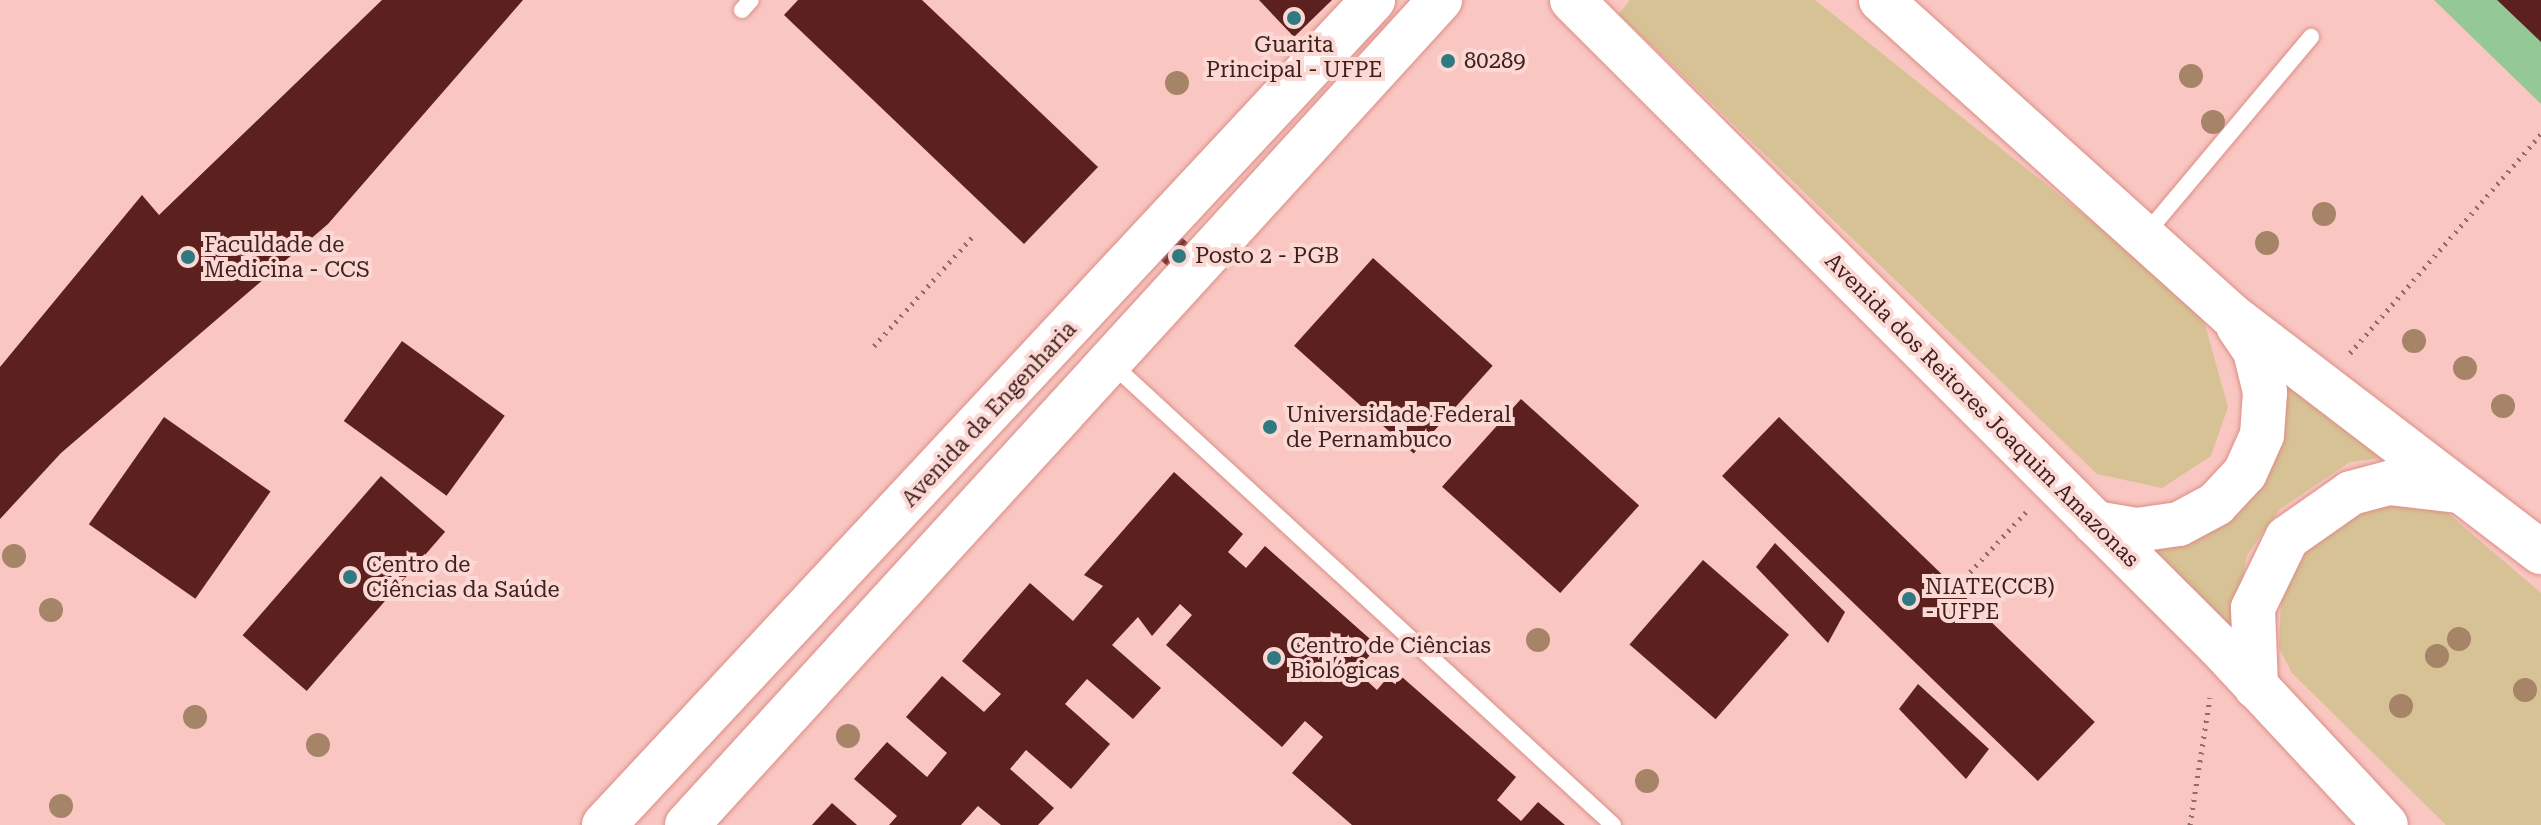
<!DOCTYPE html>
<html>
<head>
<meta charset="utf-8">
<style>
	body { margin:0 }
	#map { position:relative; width:2541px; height:825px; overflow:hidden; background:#f9c6c1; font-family:"Roboto Serif",serif }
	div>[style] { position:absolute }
	.green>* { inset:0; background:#d7c295 }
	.water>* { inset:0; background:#95c897 }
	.building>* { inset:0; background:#5c211e; transform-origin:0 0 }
	.path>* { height:5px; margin-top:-2.5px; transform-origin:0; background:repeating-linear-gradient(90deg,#936b68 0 2px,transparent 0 8px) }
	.roads { filter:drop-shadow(0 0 2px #dc8e86) drop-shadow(0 0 2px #dc8e86) }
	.lane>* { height:16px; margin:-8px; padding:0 8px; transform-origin:8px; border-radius:8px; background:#fff }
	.secondary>* { height:44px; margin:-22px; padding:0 22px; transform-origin:22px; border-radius:22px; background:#fff }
	.trees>* { width:24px; height:24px; margin:-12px; border-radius:50%; background:#a68467 }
	.dots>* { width:22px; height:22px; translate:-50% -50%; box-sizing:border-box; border:4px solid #fbd8d4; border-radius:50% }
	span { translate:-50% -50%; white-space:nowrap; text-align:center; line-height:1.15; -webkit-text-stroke:8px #fbd8d4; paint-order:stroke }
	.poi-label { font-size:22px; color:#3e201d }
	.left { translate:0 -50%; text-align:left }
	.street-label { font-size:22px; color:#3e201d }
</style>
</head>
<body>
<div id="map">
	<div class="green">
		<div style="clip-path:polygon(1630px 0,1815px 0,2200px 307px,2228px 407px,2211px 456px,2162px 488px,2097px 474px,1619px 14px)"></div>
		<div style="clip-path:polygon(2265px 348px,2397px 456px,2350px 462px,2280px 509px,2247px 555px,2239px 599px,2243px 640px,2149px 551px,2242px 498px)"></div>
		<div style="clip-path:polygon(2367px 498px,2435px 502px,2541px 593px,2541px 825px,2446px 825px,2292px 673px,2279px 648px,2282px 574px,2312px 525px)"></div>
	</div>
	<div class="water">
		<div style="clip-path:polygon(2434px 0,2497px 0,2541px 42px,2541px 104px)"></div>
	</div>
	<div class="building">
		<div style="clip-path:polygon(382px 0,523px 0,328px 224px,61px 453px,0 519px,0 367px,142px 195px,159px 215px)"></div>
		<div style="clip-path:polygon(798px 0,922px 0,1098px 167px,1024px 244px,784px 15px)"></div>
		<div style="clip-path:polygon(1259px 0,1332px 0,1294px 37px)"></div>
		<div style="clip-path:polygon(2497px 0,2541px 0,2541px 42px)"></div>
		<div style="left:1178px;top:234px;width:31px;height:31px;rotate:42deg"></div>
		<div style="left:1373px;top:258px;width:161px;height:118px;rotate:42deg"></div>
		<div style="left:402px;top:341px;width:127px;height:99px;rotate:36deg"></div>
		<div style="left:1521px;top:399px;width:159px;height:118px;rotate:42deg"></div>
		<div style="left:164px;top:417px;width:130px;height:131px;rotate:35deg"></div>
		<div style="left:1779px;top:417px;width:439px;height:82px;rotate:44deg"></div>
		<div style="clip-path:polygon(1174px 472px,1243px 534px,1228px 552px,1246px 568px,1265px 546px,1378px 646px,1356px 671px,1377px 690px,1394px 670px,1516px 777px,1497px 800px,1521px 821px,1538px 802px,1565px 825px,1352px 825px,1292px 773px,1323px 737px,1305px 721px,1282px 747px,1166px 645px,1192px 615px,1180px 604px,1152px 636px,1138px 617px,1112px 645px,1161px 688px,1133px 719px,1087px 679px,1065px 704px,1110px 744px,1071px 789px,1026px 750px,1010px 769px,1054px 808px,1038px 825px,1001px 825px,978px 806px,961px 825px,889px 825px,897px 816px,854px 779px,887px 742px,927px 777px,947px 753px,906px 717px,942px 676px,984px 712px,1001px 694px,962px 661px,1030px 583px,1073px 621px,1103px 586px,1084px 575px)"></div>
		<div style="left:381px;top:476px;width:85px;height:211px;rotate:41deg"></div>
		<div style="clip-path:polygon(1775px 543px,1845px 612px,1828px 643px,1756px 567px)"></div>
		<div style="left:1703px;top:560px;width:114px;height:112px;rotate:41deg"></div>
		<div style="clip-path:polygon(1918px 684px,1989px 749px,1966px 779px,1899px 709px)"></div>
		<div style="clip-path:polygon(832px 803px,857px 825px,812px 825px)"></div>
	</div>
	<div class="path">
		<div style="left:874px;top:346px;width:147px;rotate:-48deg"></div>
		<div style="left:2350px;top:353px;width:291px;rotate:-48.9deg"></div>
		<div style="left:1970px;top:572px;width:82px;rotate:-47deg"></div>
		<div style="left:2190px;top:825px;width:129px;rotate:-81.1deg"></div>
	</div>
	<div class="roads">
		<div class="lane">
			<div style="left:742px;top:10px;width:13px;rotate:-48deg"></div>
			<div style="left:2144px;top:236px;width:260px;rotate:-50deg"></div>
			<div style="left:1111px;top:363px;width:682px;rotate:42.62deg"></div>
		</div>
		<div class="secondary">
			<div style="left:1572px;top:0;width:913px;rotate:44.96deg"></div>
			<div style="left:2218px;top:645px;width:246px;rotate:47deg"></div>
			<div style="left:1881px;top:0;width:472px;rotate:42deg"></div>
			<div style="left:2232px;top:316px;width:389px;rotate:37.4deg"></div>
			<div style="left:2095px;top:523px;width:43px;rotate:9.5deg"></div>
			<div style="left:2137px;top:530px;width:42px;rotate:-8.1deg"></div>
			<div style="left:2179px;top:524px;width:42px;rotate:-28.4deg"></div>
			<div style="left:2216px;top:504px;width:42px;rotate:-46.9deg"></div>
			<div style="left:2245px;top:473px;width:42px;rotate:-65.9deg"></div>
			<div style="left:2262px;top:435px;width:43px;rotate:-86deg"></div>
			<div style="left:2265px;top:392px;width:42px;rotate:-103.7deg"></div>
			<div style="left:2255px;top:351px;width:30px;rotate:-124deg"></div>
			<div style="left:2256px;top:687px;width:79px;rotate:-92.2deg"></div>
			<div style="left:2253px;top:608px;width:78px;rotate:-64.1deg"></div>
			<div style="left:2287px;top:538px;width:78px;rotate:-35.1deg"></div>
			<div style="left:2351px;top:493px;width:39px;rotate:-15deg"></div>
			<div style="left:2389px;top:483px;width:69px;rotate:6.6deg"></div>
			<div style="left:604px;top:825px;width:1128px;rotate:-47.01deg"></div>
			<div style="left:687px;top:825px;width:1117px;rotate:-47.61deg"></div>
		</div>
	</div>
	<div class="trees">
		<div style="left:2191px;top:76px"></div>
		<div style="left:1177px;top:83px"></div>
		<div style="left:2213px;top:122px"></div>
		<div style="left:2324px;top:214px"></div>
		<div style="left:2267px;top:243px"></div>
		<div style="left:2414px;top:341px"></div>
		<div style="left:2465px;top:368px"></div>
		<div style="left:2503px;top:406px"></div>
		<div style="left:14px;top:556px"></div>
		<div style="left:51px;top:610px"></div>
		<div style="left:2459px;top:639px"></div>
		<div style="left:1538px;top:640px"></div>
		<div style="left:2437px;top:656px"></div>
		<div style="left:2525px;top:690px"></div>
		<div style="left:2401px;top:706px"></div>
		<div style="left:195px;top:717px"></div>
		<div style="left:848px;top:736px"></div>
		<div style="left:318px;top:745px"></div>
		<div style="left:1647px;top:781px"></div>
		<div style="left:61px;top:806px"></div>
	</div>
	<div class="dots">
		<div style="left:1294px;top:18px;background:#317981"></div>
		<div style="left:1448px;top:61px;background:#317981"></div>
		<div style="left:1179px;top:256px;background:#317981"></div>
		<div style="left:188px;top:257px;background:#317981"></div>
		<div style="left:1270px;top:427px;background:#317981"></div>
		<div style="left:350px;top:577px;background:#317981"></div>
		<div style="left:1909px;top:599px;background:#317981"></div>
		<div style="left:1274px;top:658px;background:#317981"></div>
	</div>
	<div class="poi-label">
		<span style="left:1294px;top:57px">Guarita<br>Principal - UFPE</span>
		<span class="left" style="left:1464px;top:61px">80289</span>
		<span class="left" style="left:204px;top:257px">Faculdade de<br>Medicina - CCS</span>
		<span class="left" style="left:1195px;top:256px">Posto 2 - PGB</span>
		<span class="left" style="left:1286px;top:427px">Universidade Federal<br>de Pernambuco</span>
		<span class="left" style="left:366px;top:577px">Centro de<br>Ciências da Saúde</span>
		<span class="left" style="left:1925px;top:599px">NIATE(CCB)<br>- UFPE</span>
		<span class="left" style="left:1290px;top:658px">Centro de Ciências<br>Biológicas</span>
	</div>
	<div class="street-label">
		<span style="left:1982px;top:410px;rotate:45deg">Avenida dos Reitores Joaquim Amazonas</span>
		<span style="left:989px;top:414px;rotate:-47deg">Avenida da Engenharia</span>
	</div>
</div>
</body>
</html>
